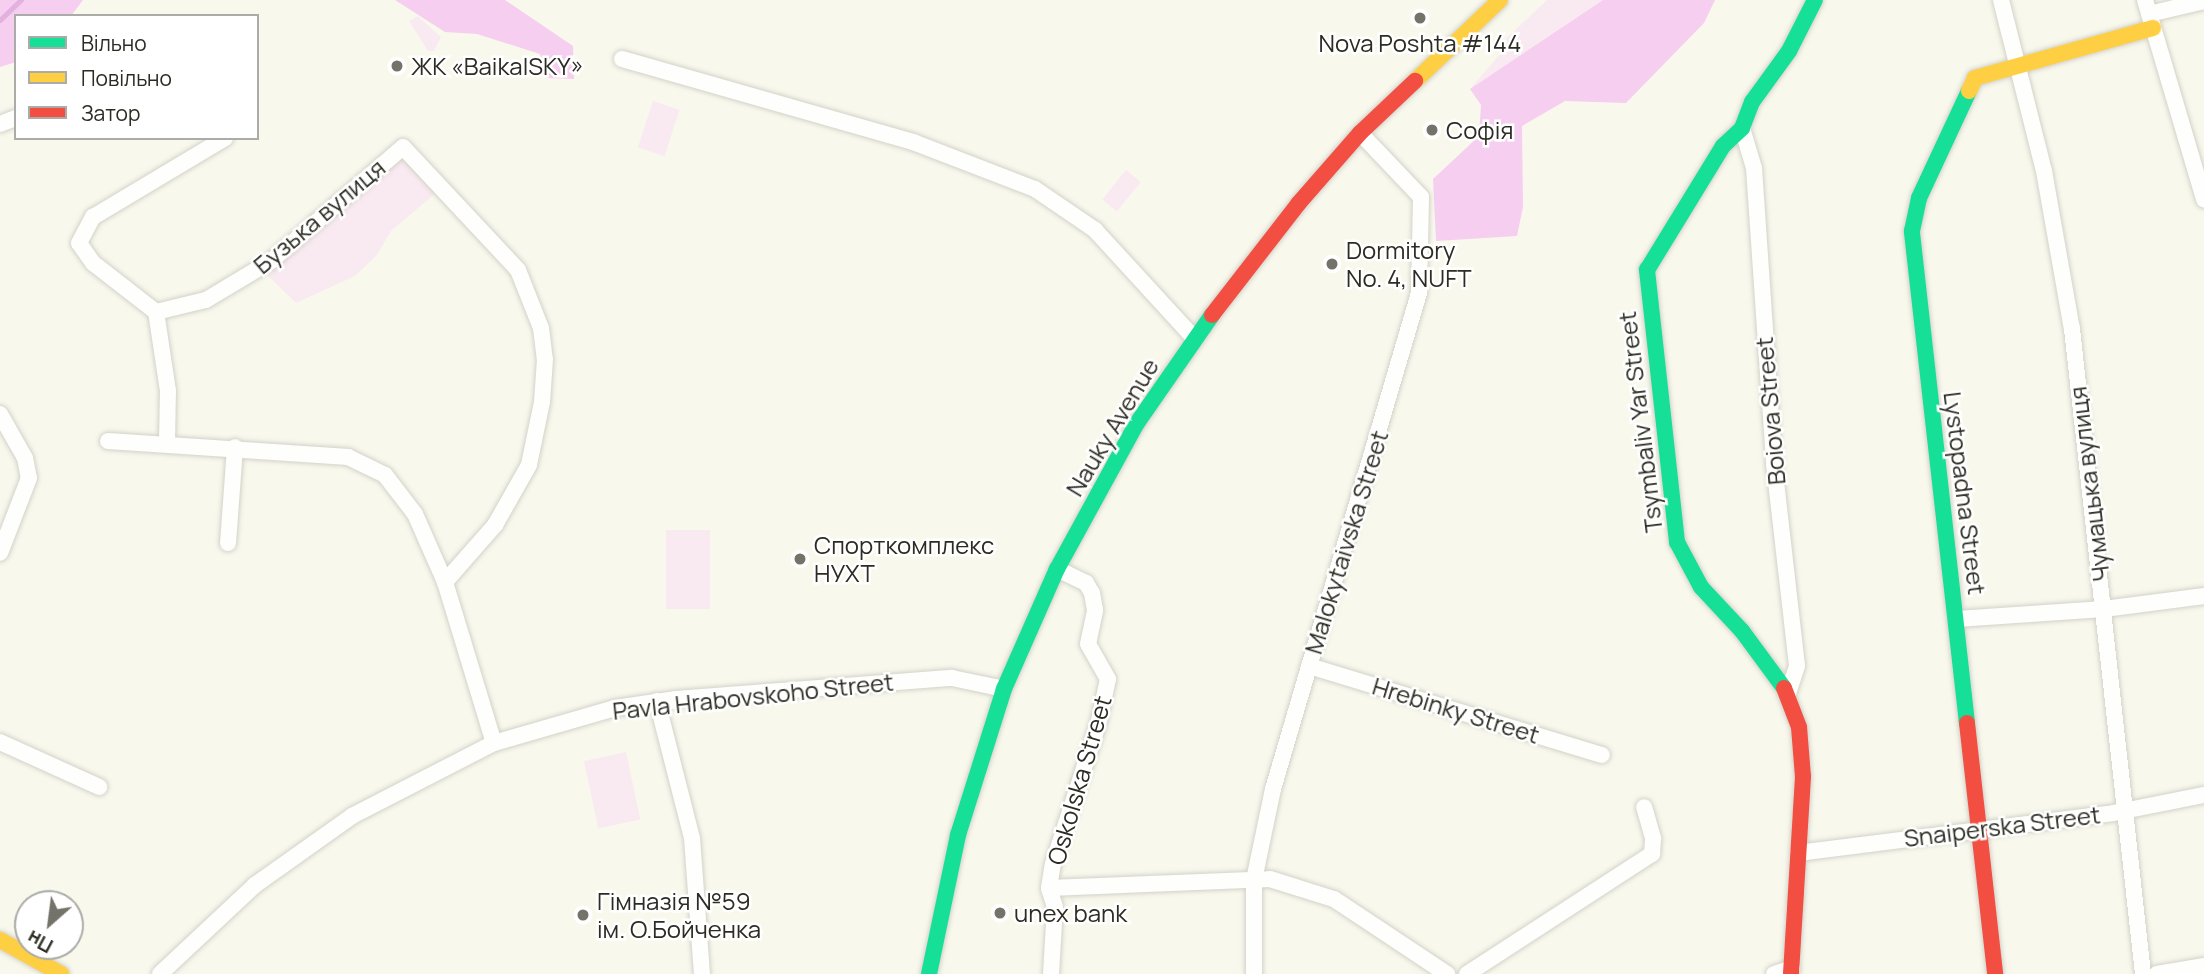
<!DOCTYPE html>
<html>
<head>
<meta charset="utf-8">
<style>
	body { margin:0 }
	#map { position:relative; width:2204px; height:974px; overflow:hidden; background:#f9f8ed; font-family:Manrope,sans-serif }
	div>[style] { position:absolute }
	.green>* { inset:0; background:#f9eaf2; transform-origin:0 0 }
	.forest>* { inset:0; background:#f6cef0 }
	.stream>* { height:4.5px; margin:-2.25px; padding:0 2.25px; transform-origin:2.25px; border-radius:2.25px; background:#e2b1dd }
	.roads { filter:drop-shadow(0 0 2px #d3d2c9) drop-shadow(0 0 2px #d3d2c9) }
	.street>* { height:16px; margin:-8px; padding:0 8px; transform-origin:8px; border-radius:8px; background:#fefefc }
	.fast>* { height:16px; margin:-8px; padding:0 8px; transform-origin:8px; border-radius:8px; background:#16e098 }
	.slow>* { height:16px; margin:-8px; padding:0 8px; transform-origin:8px; border-radius:8px; background:#ffcf43 }
	.jam>* { height:16px; margin:-8px; padding:0 8px; transform-origin:8px; border-radius:8px; background:#f24e42 }
	.dots>* { width:19px; height:19px; translate:-50% -50%; box-sizing:border-box; border:4px solid #fff; border-radius:50% }
	span { translate:-50% -50%; white-space:nowrap; text-align:center; line-height:1.15; -webkit-text-stroke:5px #fff; paint-order:stroke }
	.poi-label { font-size:24px; color:#2c2c24 }
	.left { translate:0 -50%; text-align:left }
	.street-label { font-size:24px; color:#2c2c24 }
	.legend { position:absolute; left:14px; top:14px; width:245px; height:126px; box-sizing:border-box; background:#fff; border:2px solid #ababa7; margin:0; padding:9px 12px; list-style:none; font-size:21px; color:#2c2c24 }
	.legend li { display:flex; align-items:center; gap:14px; height:35px }
	.legend b { width:35px; border:2px solid #ababa7 }
	.north { position:absolute; left:14px; top:890px; width:70px; height:70px; box-sizing:border-box; background:#fff; border:2px solid #ababa7; border-radius:50%; rotate:208deg; font-size:19px; font-weight:700; line-height:28px; text-align:center; color:#2c2c24 }
	.north::after { content:''; display:block; margin:auto; width:24px; height:32px; background:#74736a; clip-path:polygon(50% 0,100% 100%,50% 72%,0 100%) }
</style>
</head>
<body>
<div id="map">
	<div class="green">
		<div style="clip-path:polygon(1547px 0,1603px 0,1470px 89px,1501px 53px,1496px 48px)"></div>
		<div style="clip-path:polygon(418px 16px,441px 37px,434px 51px,428px 51px,409px 21px)"></div>
		<div style="left:653px;top:101px;width:28px;height:49px;rotate:18deg"></div>
		<div style="clip-path:polygon(403px 152px,438px 191px,391px 231px,377px 255px,355px 276px,296px 303px,265px 273px)"></div>
		<div style="left:1126px;top:170px;width:19px;height:38px;rotate:39deg"></div>
		<div style="left:666px;top:530px;width:44px;height:79px"></div>
		<div style="left:626px;top:752px;width:69px;height:43px;rotate:78deg"></div>
	</div>
	<div class="forest">
		<div style="clip-path:polygon(0 0,83px 0,71px 16px,16px 16px,16px 62px,0 67px)"></div>
		<div style="clip-path:polygon(395px 0,505px 0,573px 46px,574px 79px,547px 78px,540px 54px,477px 34px,445px 32px)"></div>
		<div style="clip-path:polygon(1603px 0,1715px 0,1704px 23px,1626px 103px,1565px 101px,1522px 126px,1523px 207px,1517px 236px,1436px 241px,1433px 179px,1479px 136px,1481px 105px,1470px 89px)"></div>
	</div>
	<div class="stream">
		<div style="left:0;top:20px;width:29px;rotate:-44deg"></div>
	</div>
	<div class="roads">
		<div class="street">
			<div style="left:2001px;top:0;width:176px;rotate:75.9deg"></div>
			<div style="left:2044px;top:171px;width:160px;rotate:80deg"></div>
			<div style="left:2072px;top:329px;width:649px;rotate:83.72deg"></div>
			<div style="left:2145px;top:0;width:208px;rotate:73.5deg"></div>
			<div style="left:2149px;top:14px;width:57px;rotate:-13.3deg"></div>
			<div style="left:622px;top:59px;width:303px;rotate:15.9deg"></div>
			<div style="left:913px;top:142px;width:131px;rotate:21.1deg"></div>
			<div style="left:1035px;top:189px;width:73px;rotate:34.3deg"></div>
			<div style="left:1095px;top:230px;width:147px;rotate:47.5deg"></div>
			<div style="left:0;top:124px;width:17px;rotate:-21deg"></div>
			<div style="left:1742px;top:128px;width:42px;rotate:73.3deg"></div>
			<div style="left:1754px;top:168px;width:297px;rotate:86.1deg"></div>
			<div style="left:1774px;top:464px;width:203px;rotate:83.5deg"></div>
			<div style="left:1797px;top:666px;width:28px;rotate:108deg"></div>
			<div style="left:156px;top:312px;width:51px;rotate:-13.5deg"></div>
			<div style="left:206px;top:300px;width:76px;rotate:-31deg"></div>
			<div style="left:271px;top:261px;width:174px;rotate:-40.8deg"></div>
			<div style="left:403px;top:147px;width:168px;rotate:46.9deg"></div>
			<div style="left:518px;top:270px;width:62px;rotate:68.4deg"></div>
			<div style="left:541px;top:328px;width:31px;rotate:83deg"></div>
			<div style="left:545px;top:359px;width:43px;rotate:94deg"></div>
			<div style="left:542px;top:402px;width:64px;rotate:101.7deg"></div>
			<div style="left:529px;top:465px;width:69px;rotate:119.5deg"></div>
			<div style="left:495px;top:525px;width:76px;rotate:131.3deg"></div>
			<div style="left:0;top:414px;width:51px;rotate:60.4deg"></div>
			<div style="left:25px;top:458px;width:20px;rotate:79deg"></div>
			<div style="left:29px;top:478px;width:80px;rotate:111.1deg"></div>
			<div style="left:108px;top:441px;width:241px;rotate:3.8deg"></div>
			<div style="left:348px;top:457px;width:41px;rotate:25.9deg"></div>
			<div style="left:385px;top:475px;width:49px;rotate:52.4deg"></div>
			<div style="left:415px;top:514px;width:74px;rotate:66.2deg"></div>
			<div style="left:445px;top:582px;width:168px;rotate:73.1deg"></div>
			<div style="left:167px;top:442px;width:51px;rotate:-88.9deg"></div>
			<div style="left:168px;top:391px;width:80px;rotate:-98.6deg"></div>
			<div style="left:156px;top:312px;width:80px;rotate:-142.1deg"></div>
			<div style="left:93px;top:263px;width:24px;rotate:-125deg"></div>
			<div style="left:79px;top:243px;width:30px;rotate:-62deg"></div>
			<div style="left:93px;top:217px;width:154px;rotate:-30.9deg"></div>
			<div style="left:228px;top:543px;width:96px;rotate:-85.8deg"></div>
			<div style="left:1957px;top:619px;width:147px;rotate:-3.9deg"></div>
			<div style="left:2104px;top:609px;width:101px;rotate:-7.4deg"></div>
			<div style="left:1309px;top:666px;width:306px;rotate:16.9deg"></div>
			<div style="left:657px;top:701px;width:141px;rotate:75.7deg"></div>
			<div style="left:692px;top:838px;width:136px;rotate:85.8deg"></div>
			<div style="left:0;top:742px;width:109px;rotate:24.4deg"></div>
			<div style="left:1798px;top:853px;width:318px;rotate:-7.2deg"></div>
			<div style="left:2113px;top:813px;width:93px;rotate:-11.2deg"></div>
			<div style="left:1049px;top:888px;width:221px;rotate:-2.3deg"></div>
			<div style="left:1270px;top:879px;width:67px;rotate:17.4deg"></div>
			<div style="left:1334px;top:899px;width:136px;rotate:33.6deg"></div>
			<div style="left:160px;top:974px;width:130px;rotate:-43.1deg"></div>
			<div style="left:255px;top:885px;width:119px;rotate:-35.4deg"></div>
			<div style="left:352px;top:816px;width:160px;rotate:-27.2deg"></div>
			<div style="left:494px;top:743px;width:126px;rotate:-16.1deg"></div>
			<div style="left:615px;top:708px;width:62px;rotate:-8.4deg"></div>
			<div style="left:676px;top:699px;width:277px;rotate:-4.4deg"></div>
			<div style="left:952px;top:678px;width:53px;rotate:11.9deg"></div>
			<div style="left:1051px;top:974px;width:67px;rotate:-86.6deg"></div>
			<div style="left:1055px;top:907px;width:20px;rotate:-108deg"></div>
			<div style="left:1049px;top:888px;width:24px;rotate:-81deg"></div>
			<div style="left:1053px;top:864px;width:146px;rotate:-72.1deg"></div>
			<div style="left:1098px;top:725px;width:47px;rotate:-77.7deg"></div>
			<div style="left:1108px;top:679px;width:40px;rotate:-119.7deg"></div>
			<div style="left:1088px;top:644px;width:35px;rotate:-78deg"></div>
			<div style="left:1095px;top:610px;width:17px;rotate:-100deg"></div>
			<div style="left:1092px;top:593px;width:12px;rotate:-121deg"></div>
			<div style="left:1086px;top:583px;width:32px;rotate:-154deg"></div>
			<div style="left:1254px;top:974px;width:94px;rotate:-90deg"></div>
			<div style="left:1254px;top:880px;width:93px;rotate:-78.2deg"></div>
			<div style="left:1273px;top:789px;width:517px;rotate:-73.6deg"></div>
			<div style="left:1419px;top:293px;width:96px;rotate:-88.8deg"></div>
			<div style="left:1421px;top:197px;width:88px;rotate:-133.6deg"></div>
			<div style="left:1467px;top:974px;width:221px;rotate:-33deg"></div>
			<div style="left:1652px;top:854px;width:16px;rotate:-86deg"></div>
			<div style="left:1653px;top:838px;width:32px;rotate:-106deg"></div>
			<div style="left:1774px;top:974px;width:19px;rotate:-18deg"></div>
			<div style="left:2157px;top:974px;width:48px;rotate:-9.7deg"></div>
		</div>
		<div class="fast">
			<div style="left:1784px;top:688px;width:71px;rotate:-126.4deg"></div>
			<div style="left:1742px;top:631px;width:60px;rotate:-133deg"></div>
			<div style="left:1701px;top:587px;width:51px;rotate:-118.1deg"></div>
			<div style="left:1677px;top:542px;width:274px;rotate:-96.3deg"></div>
			<div style="left:1647px;top:270px;width:145px;rotate:-58.5deg"></div>
			<div style="left:1723px;top:146px;width:26px;rotate:-43deg"></div>
			<div style="left:1742px;top:128px;width:28px;rotate:-69deg"></div>
			<div style="left:1752px;top:102px;width:63px;rotate:-54deg"></div>
			<div style="left:1789px;top:51px;width:57px;rotate:-63deg"></div>
			<div style="left:1967px;top:723px;width:495px;rotate:-96.4deg"></div>
			<div style="left:1912px;top:231px;width:34px;rotate:-78deg"></div>
			<div style="left:1919px;top:198px;width:118px;rotate:-65deg"></div>
			<div style="left:929px;top:974px;width:142px;rotate:-78.2deg"></div>
			<div style="left:958px;top:835px;width:153px;rotate:-72.5deg"></div>
			<div style="left:1004px;top:689px;width:131px;rotate:-66.2deg"></div>
			<div style="left:1057px;top:569px;width:166px;rotate:-61.3deg"></div>
			<div style="left:1137px;top:423px;width:131px;rotate:-55.2deg"></div>
		</div>
		<div class="slow">
			<div style="left:1415px;top:81px;width:117px;rotate:-43.6deg"></div>
			<div style="left:1969px;top:91px;width:14px;rotate:-65deg"></div>
			<div style="left:1975px;top:78px;width:185px;rotate:-15.7deg"></div>
			<div style="left:0;top:940px;width:70px;rotate:29.1deg"></div>
		</div>
		<div class="jam">
			<div style="left:1212px;top:315px;width:140px;rotate:-52.2deg"></div>
			<div style="left:1298px;top:204px;width:94px;rotate:-48.9deg"></div>
			<div style="left:1360px;top:133px;width:76px;rotate:-43.4deg"></div>
			<div style="left:1784px;top:688px;width:42px;rotate:69deg"></div>
			<div style="left:1799px;top:727px;width:50px;rotate:85.4deg"></div>
			<div style="left:1803px;top:777px;width:197px;rotate:93.5deg"></div>
			<div style="left:1967px;top:723px;width:253px;rotate:83.6deg"></div>
		</div>
	</div>
	<div class="dots">
		<div style="left:1420px;top:18px;background:#74736a"></div>
		<div style="left:397px;top:66px;background:#74736a"></div>
		<div style="left:1432px;top:130px;background:#74736a"></div>
		<div style="left:1332px;top:264px;background:#74736a"></div>
		<div style="left:800px;top:559px;background:#74736a"></div>
		<div style="left:1000px;top:913px;background:#74736a"></div>
		<div style="left:583px;top:915px;background:#74736a"></div>
	</div>
	<div class="poi-label">
		<span style="left:1420px;top:43px">Nova Poshta #144</span>
		<span class="left" style="left:411px;top:66px">ЖК «BaikalSKY»</span>
		<span class="left" style="left:1446px;top:130px">Софія</span>
		<span class="left" style="left:1346px;top:264px">Dormitory<br>No. 4, NUFT</span>
		<span class="left" style="left:814px;top:559px">Спорткомплекс<br>НУХТ</span>
		<span class="left" style="left:597px;top:915px">Гімназія №59<br>ім. О.Бойченка</span>
		<span class="left" style="left:1014px;top:913px">unex bank</span>
	</div>
	<div class="street-label">
		<span style="left:319px;top:216px;rotate:-40deg">Бузька вулиця</span>
		<span style="left:1770px;top:411px;rotate:-95deg">Boiova Street</span>
		<span style="left:1640px;top:422px;rotate:-97deg">Tsymbaliv Yar Street</span>
		<span style="left:1112px;top:427px;rotate:-59deg">Nauky Avenue</span>
		<span style="left:2089px;top:484px;rotate:-97deg">Чумацька вулиця</span>
		<span style="left:1965px;top:493px;rotate:83deg">Lystopadna Street</span>
		<span style="left:1346px;top:542px;rotate:-73deg">Malokytaivska Street</span>
		<span style="left:753px;top:696px;rotate:-6deg">Pavla Hrabovskoho Street</span>
		<span style="left:1456px;top:710px;rotate:17deg">Hrebinky Street</span>
		<span style="left:1079px;top:780px;rotate:-74deg">Oskolska Street</span>
		<span style="left:2002px;top:826px;rotate:-7deg">Snaiperska Street</span>
	</div>
	<ul class="legend">
	<li><b style="height:9px;background:#16e098"></b>Вільно</li>
	<li><b style="height:9px;background:#ffcf43"></b>Повільно</li>
	<li><b style="height:9px;background:#f24e42"></b>Затор</li>
	</ul>
	<div class="north">Пн</div>
</div>
</body>
</html>
